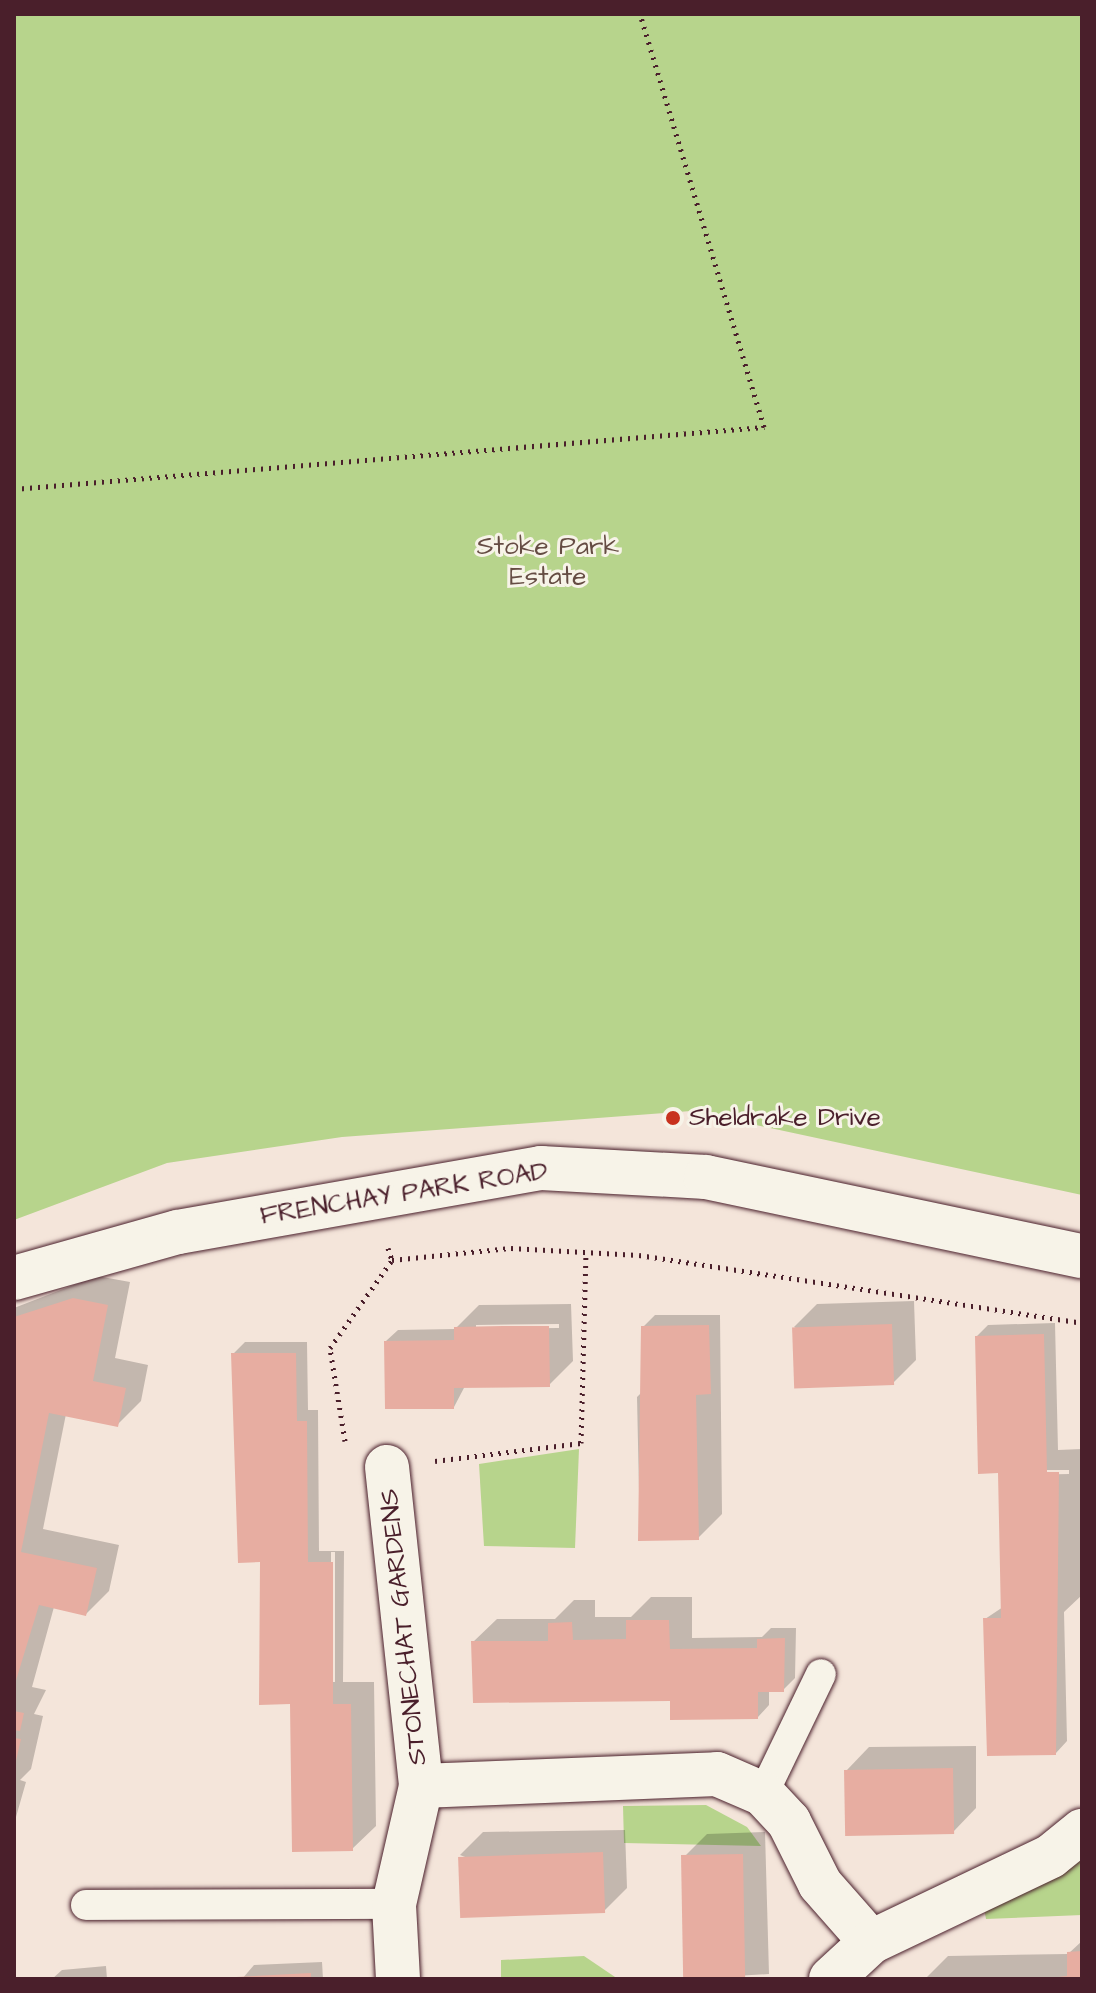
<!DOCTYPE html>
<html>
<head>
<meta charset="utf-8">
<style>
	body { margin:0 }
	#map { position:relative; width:1096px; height:1993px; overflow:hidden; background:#f4e5da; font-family:"Architects Daughter",sans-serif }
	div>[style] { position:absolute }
	.green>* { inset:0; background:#b7d48c }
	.shadow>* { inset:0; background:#0003 }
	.building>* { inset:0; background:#e7ada1; transform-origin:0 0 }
	.path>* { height:5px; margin-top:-2.5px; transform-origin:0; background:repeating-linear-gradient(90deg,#4a1f2b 0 2px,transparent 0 8px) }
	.roads { filter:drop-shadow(0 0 2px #4a1f2b) drop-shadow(0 0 2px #4a1f2b) }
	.service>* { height:30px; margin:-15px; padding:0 15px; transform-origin:15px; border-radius:15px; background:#f7f3e8 }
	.minor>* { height:44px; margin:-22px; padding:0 22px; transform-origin:22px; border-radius:22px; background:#f7f3e8 }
	.secondary>* { height:44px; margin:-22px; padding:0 22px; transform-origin:22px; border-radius:22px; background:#f7f3e8 }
	.dots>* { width:22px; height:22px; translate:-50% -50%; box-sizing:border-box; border:4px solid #f7f3e8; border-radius:50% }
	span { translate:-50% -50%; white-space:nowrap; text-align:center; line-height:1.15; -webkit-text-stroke:6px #f7f3e8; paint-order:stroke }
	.park-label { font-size:26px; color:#654c43 }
	.poi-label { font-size:26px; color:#4a1f2b }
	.left { translate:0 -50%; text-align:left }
	.street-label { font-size:26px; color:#4a1f2b }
	.frame { position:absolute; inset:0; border:16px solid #4a1f2b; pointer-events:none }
</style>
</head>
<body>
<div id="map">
	<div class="green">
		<div style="clip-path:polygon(14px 14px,1082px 14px,1082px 1195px,691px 1111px,342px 1137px,167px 1163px,14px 1220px)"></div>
		<div style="clip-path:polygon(579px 1449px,575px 1548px,484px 1546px,479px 1464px)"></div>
		<div style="clip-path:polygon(706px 1805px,747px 1827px,761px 1846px,624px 1843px,623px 1806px)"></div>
		<div style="clip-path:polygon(1082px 1858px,1082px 1915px,986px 1919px,984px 1908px)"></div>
		<div style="clip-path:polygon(584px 1956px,618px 1979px,501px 1979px,501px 1960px)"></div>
	</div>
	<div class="shadow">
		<div style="clip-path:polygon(97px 1276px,130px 1282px,115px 1358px,148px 1365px,141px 1401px,117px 1425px,66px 1414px,43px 1529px,119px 1545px,109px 1591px,86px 1614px,54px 1607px,32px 1687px,46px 1690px,34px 1714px,43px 1716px,31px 1769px,20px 1780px,26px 1782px,14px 1824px,14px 1308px)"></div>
		<div style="clip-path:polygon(914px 1301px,916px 1360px,893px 1383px,794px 1327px,817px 1304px)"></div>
		<div style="clip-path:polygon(evenodd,571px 1304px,573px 1361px,549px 1385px,465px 1386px,454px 1407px,386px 1341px,398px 1330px,455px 1329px,479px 1305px,571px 1304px,559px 1324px,559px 1328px,476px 1329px,476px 1325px,559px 1324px)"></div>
		<div style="clip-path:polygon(655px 1315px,720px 1315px,722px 1514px,698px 1538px,640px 1538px,637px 1397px,644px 1390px,643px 1327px)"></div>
		<div style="clip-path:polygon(evenodd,1055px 1323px,1058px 1450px,1082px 1449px,1082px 1595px,1064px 1612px,1067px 1741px,1056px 1753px,985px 1619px,1003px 1607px,1000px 1471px,977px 1336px,988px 1325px,1055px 1323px,1021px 1470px,1069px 1470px,1069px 1474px,1021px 1475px,1021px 1470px)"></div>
		<div style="clip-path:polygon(evenodd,245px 1342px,307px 1342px,308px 1410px,318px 1410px,319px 1551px,344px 1551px,343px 1682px,374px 1682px,376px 1826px,352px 1849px,292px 1702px,262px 1560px,233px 1354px,245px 1342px,331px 1552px,335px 1552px,335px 1682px,331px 1682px,331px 1552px)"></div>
		<div style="clip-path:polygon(651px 1597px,692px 1597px,692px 1638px,762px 1637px,771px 1628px,796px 1628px,795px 1678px,783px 1690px,769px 1690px,769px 1705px,758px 1717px,473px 1642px,497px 1619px,555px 1619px,574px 1600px,595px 1600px,595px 1617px,631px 1617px)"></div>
		<div style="clip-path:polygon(976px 1746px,976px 1808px,953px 1832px,846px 1771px,869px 1747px)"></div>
		<div style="clip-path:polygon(625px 1830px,627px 1888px,604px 1911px,460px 1855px,483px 1832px)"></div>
		<div style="clip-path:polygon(765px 1832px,769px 1974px,686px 1979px,684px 1857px,707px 1834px)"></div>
		<div style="clip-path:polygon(1082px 1941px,1082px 1979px,925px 1979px,948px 1956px,1068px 1954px)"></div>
		<div style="clip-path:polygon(322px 1962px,323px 1979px,242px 1979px,254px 1965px)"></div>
		<div style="clip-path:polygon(106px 1966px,107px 1979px,52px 1979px,62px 1970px)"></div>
	</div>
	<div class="building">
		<div style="clip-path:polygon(73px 1298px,108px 1305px,93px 1381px,126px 1388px,118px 1427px,49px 1413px,21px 1552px,97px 1568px,86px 1616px,39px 1605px,14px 1687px,14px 1317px)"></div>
		<div style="left:892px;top:1324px;width:61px;height:100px;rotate:88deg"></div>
		<div style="clip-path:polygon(709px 1325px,711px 1394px,696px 1395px,699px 1540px,638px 1541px,641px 1326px)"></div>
		<div style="clip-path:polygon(503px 1326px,549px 1326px,550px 1387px,454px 1388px,454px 1409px,385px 1409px,384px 1341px,454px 1340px,454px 1327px)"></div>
		<div style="clip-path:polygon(1044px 1334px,1047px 1472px,1059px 1472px,1056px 1755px,987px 1756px,983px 1618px,1001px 1618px,998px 1473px,978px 1474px,975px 1336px)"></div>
		<div style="clip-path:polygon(231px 1353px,296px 1353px,297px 1421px,307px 1421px,308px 1562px,333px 1562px,333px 1704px,351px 1704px,353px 1851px,292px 1852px,290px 1704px,259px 1705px,260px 1562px,238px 1563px)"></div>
		<div style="clip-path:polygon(626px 1620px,669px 1620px,670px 1649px,757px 1648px,757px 1639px,785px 1638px,784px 1692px,758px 1692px,758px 1719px,670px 1720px,670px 1701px,473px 1703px,471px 1641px,548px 1641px,548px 1623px,572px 1622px,573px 1640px,626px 1639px)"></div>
		<div style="clip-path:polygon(14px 1711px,24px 1713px,20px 1731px,14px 1730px)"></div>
		<div style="clip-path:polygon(14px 1738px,21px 1739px,15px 1765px,14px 1765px)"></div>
		<div style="left:953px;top:1768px;width:66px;height:109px;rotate:89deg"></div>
		<div style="left:603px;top:1852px;width:61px;height:145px;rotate:88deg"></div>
		<div style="left:743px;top:1854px;width:125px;height:62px;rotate:89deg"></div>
		<div style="clip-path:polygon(1082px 1951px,1082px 1979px,1041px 1979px,1067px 1976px,1067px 1952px)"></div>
		<div style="clip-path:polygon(311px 1973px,311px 1979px,236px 1979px,236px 1977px)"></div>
	</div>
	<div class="path">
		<div style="left:14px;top:489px;width:753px;rotate:-4.73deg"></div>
		<div style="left:764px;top:427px;width:431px;rotate:-106.7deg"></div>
		<div style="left:388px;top:1248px;width:13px;rotate:72deg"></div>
		<div style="left:392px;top:1260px;width:120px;rotate:-5.8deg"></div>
		<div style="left:511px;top:1248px;width:128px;rotate:3.1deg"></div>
		<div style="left:639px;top:1255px;width:448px;rotate:8.7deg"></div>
		<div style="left:345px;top:1441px;width:94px;rotate:-99.2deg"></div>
		<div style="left:330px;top:1348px;width:108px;rotate:-54.8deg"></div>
		<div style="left:435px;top:1461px;width:147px;rotate:-7deg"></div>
		<div style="left:581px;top:1443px;width:191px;rotate:-88.5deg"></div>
	</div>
	<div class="roads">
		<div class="service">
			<div style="left:763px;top:1794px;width:133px;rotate:-64.2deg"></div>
			<div style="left:86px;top:1905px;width:308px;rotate:-0.2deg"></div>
		</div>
		<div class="minor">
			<div style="left:387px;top:1467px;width:321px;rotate:83.9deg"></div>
			<div style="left:398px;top:1979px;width:75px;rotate:-93.1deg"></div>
			<div style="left:394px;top:1904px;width:121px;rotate:-77.1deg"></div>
			<div style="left:421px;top:1786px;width:296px;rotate:-2.3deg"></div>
			<div style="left:717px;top:1774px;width:50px;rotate:23.5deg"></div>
			<div style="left:763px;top:1794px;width:38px;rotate:47deg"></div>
			<div style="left:789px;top:1822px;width:69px;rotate:63.4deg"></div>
			<div style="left:820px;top:1884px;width:77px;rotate:48.7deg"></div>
			<div style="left:831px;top:1979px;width:54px;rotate:-42.8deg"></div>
			<div style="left:871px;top:1942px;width:199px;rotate:-25.5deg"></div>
			<div style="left:1051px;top:1856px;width:40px;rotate:-39deg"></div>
		</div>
		<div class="secondary">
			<div style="left:14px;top:1278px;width:170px;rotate:-15.7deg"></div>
			<div style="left:178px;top:1232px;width:369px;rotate:-10deg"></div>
			<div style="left:541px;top:1168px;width:165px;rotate:3.1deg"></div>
			<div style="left:706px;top:1177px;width:384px;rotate:11.9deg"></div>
		</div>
	</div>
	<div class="dots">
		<div style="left:673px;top:1118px;background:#c8321e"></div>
	</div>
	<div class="park-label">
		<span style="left:548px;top:562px">Stoke Park<br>Estate</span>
	</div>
	<div class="poi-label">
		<span class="left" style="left:689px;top:1118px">Sheldrake Drive</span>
	</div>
	<div class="street-label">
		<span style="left:404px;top:1194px;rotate:-9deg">FRENCHAY PARK ROAD</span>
		<span style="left:404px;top:1627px;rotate:-96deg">STONECHAT GARDENS</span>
	</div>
	<div class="frame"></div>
</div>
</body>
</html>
